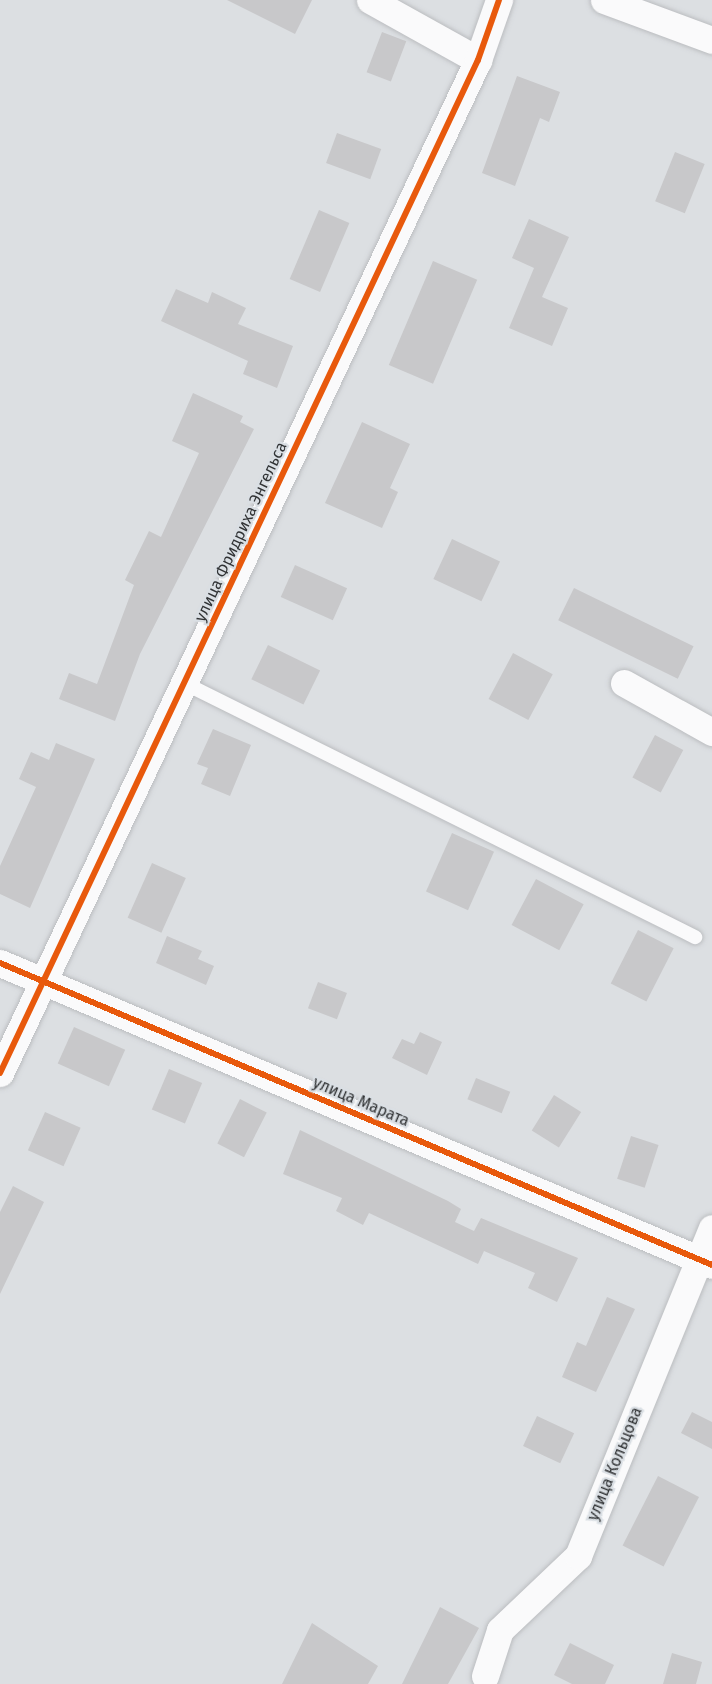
<!DOCTYPE html>
<html>
<head>
<meta charset="utf-8">
<style>
	body { margin:0 }
	#map { position:relative; width:712px; height:1684px; overflow:hidden; background:#dcdfe2; font-family:"Fira Sans",sans-serif }
	div>[style] { position:absolute }
	.building>* { inset:0; background:#c8c8ca; transform-origin:0 0 }
	.roads { filter:drop-shadow(0 0 2px #bbbdc0) drop-shadow(0 0 2px #bbbdc0) }
	.service>* { height:14px; margin:-7px; padding:0 7px; transform-origin:7px; border-radius:7px; background:#fafafb }
	.minor>* { height:27px; margin:-13.5px; padding:0 13.5px; transform-origin:13.5px; border-radius:13.5px; background:#fafafb }
	.cycleway>* { height:6px; margin:-3px; padding:0 3px; transform-origin:3px; border-radius:3px; background:#e8590c }
	span { translate:-50% -50%; white-space:nowrap; text-align:center; line-height:1.15; -webkit-text-stroke:4.5px #dadfe4; paint-order:stroke }
	.street-label { font-size:16px; color:#313335 }
</style>
</head>
<body>
<div id="map">
	<div class="building">
		<div style="clip-path:polygon(227px 0,312px 0,295px 34px)"></div>
		<div style="left:382px;top:32px;width:26px;height:43px;rotate:21deg"></div>
		<div style="clip-path:polygon(517px 76px,560px 92px,549px 122px,540px 118px,515px 186px,482px 173px)"></div>
		<div style="left:337px;top:133px;width:47px;height:32px;rotate:20deg"></div>
		<div style="left:675px;top:152px;width:32px;height:53px;rotate:22deg"></div>
		<div style="left:319px;top:210px;width:33px;height:75px;rotate:23deg"></div>
		<div style="clip-path:polygon(529px 219px,569px 237px,542px 297px,568px 308px,552px 346px,509px 328px,534px 268px,512px 258px)"></div>
		<div style="left:433px;top:261px;width:48px;height:113px;rotate:23deg"></div>
		<div style="clip-path:polygon(176px 289px,208px 303px,212px 292px,246px 308px,238px 324px,293px 346px,277px 388px,243px 374px,248px 361px,161px 321px)"></div>
		<div style="clip-path:polygon(193px 393px,243px 416px,240px 422px,254px 429px,140px 654px,115px 721px,59px 699px,69px 673px,97px 684px,134px 585px,125px 580px,149px 531px,161px 537px,199px 453px,172px 441px)"></div>
		<div style="clip-path:polygon(362px 422px,410px 444px,390px 488px,398px 492px,382px 528px,325px 503px)"></div>
		<div style="left:452px;top:539px;width:53px;height:44px;rotate:25deg"></div>
		<div style="left:295px;top:565px;width:57px;height:35px;rotate:24deg"></div>
		<div style="left:574px;top:588px;width:133px;height:36px;rotate:26deg"></div>
		<div style="left:268px;top:645px;width:58px;height:38px;rotate:26deg"></div>
		<div style="left:513px;top:653px;width:45px;height:52px;rotate:28deg"></div>
		<div style="clip-path:polygon(213px 729px,251px 745px,230px 796px,201px 784px,208px 768px,197px 764px)"></div>
		<div style="left:655px;top:735px;width:32px;height:48px;rotate:28deg"></div>
		<div style="clip-path:polygon(56px 743px,95px 759px,30px 908px,0 894px,0 866px,36px 787px,19px 779px,31px 752px,49px 760px)"></div>
		<div style="left:452px;top:833px;width:46px;height:64px;rotate:24deg"></div>
		<div style="left:152px;top:863px;width:37px;height:60px;rotate:24deg"></div>
		<div style="left:536px;top:879px;width:54px;height:52px;rotate:28deg"></div>
		<div style="left:638px;top:930px;width:40px;height:60px;rotate:27deg"></div>
		<div style="clip-path:polygon(167px 936px,202px 951px,198px 959px,214px 966px,206px 985px,156px 963px)"></div>
		<div style="left:318px;top:982px;width:31px;height:28px;rotate:21deg"></div>
		<div style="left:74px;top:1027px;width:56px;height:40px;rotate:24deg"></div>
		<div style="clip-path:polygon(420px 1032px,442px 1042px,427px 1075px,392px 1058px,402px 1039px,414px 1044px)"></div>
		<div style="left:169px;top:1069px;width:36px;height:44px;rotate:23deg"></div>
		<div style="left:476px;top:1078px;width:37px;height:23px;rotate:22deg"></div>
		<div style="left:554px;top:1095px;width:32px;height:42px;rotate:32deg"></div>
		<div style="left:240px;top:1099px;width:30px;height:50px;rotate:27deg"></div>
		<div style="left:45px;top:1112px;width:39px;height:42px;rotate:24deg"></div>
		<div style="clip-path:polygon(300px 1130px,448px 1201px,461px 1209px,455px 1222px,474px 1231px,481px 1218px,578px 1258px,557px 1302px,528px 1288px,535px 1273px,484px 1251px,478px 1264px,369px 1213px,363px 1225px,336px 1211px,342px 1198px,283px 1174px)"></div>
		<div style="left:631px;top:1136px;width:29px;height:45px;rotate:18deg"></div>
		<div style="clip-path:polygon(13px 1186px,44px 1202px,0 1294px,0 1212px)"></div>
		<div style="clip-path:polygon(607px 1297px,635px 1309px,596px 1392px,562px 1377px,577px 1342px,586px 1346px)"></div>
		<div style="clip-path:polygon(692px 1412px,712px 1422px,712px 1449px,681px 1433px)"></div>
		<div style="left:537px;top:1416px;width:41px;height:33px;rotate:25deg"></div>
		<div style="left:658px;top:1476px;width:46px;height:78px;rotate:27deg"></div>
		<div style="clip-path:polygon(440px 1607px,479px 1628px,448px 1684px,402px 1684px)"></div>
		<div style="clip-path:polygon(312px 1623px,378px 1666px,368px 1684px,282px 1684px)"></div>
		<div style="clip-path:polygon(570px 1643px,614px 1665px,605px 1684px,572px 1684px,554px 1675px)"></div>
		<div style="clip-path:polygon(672px 1653px,702px 1662px,696px 1684px,663px 1684px)"></div>
	</div>
	<div class="roads">
		<div class="service">
			<div style="left:184px;top:683px;width:571px;rotate:26.43deg"></div>
		</div>
		<div class="minor">
			<div style="left:370px;top:0;width:124px;rotate:29.1deg"></div>
			<div style="left:604px;top:0;width:115px;rotate:20.3deg"></div>
			<div style="left:624px;top:683px;width:101px;rotate:29.1deg"></div>
			<div style="left:0;top:963px;width:773px;rotate:22.98deg"></div>
			<div style="left:0;top:1073px;width:1120px;rotate:-64.74deg"></div>
			<div style="left:478px;top:60px;width:64px;rotate:-70.7deg"></div>
			<div style="left:485px;top:1676px;width:48px;rotate:-71.9deg"></div>
			<div style="left:500px;top:1630px;width:108px;rotate:-43.5deg"></div>
			<div style="left:578px;top:1556px;width:354px;rotate:-67.8deg"></div>
		</div>
	</div>
	<div class="cycleway">
		<div style="left:0;top:963px;width:773px;rotate:22.98deg"></div>
		<div style="left:0;top:1073px;width:1120px;rotate:-64.74deg"></div>
		<div style="left:478px;top:60px;width:64px;rotate:-70.7deg"></div>
	</div>
	<div class="street-label">
		<span style="left:241px;top:532px;rotate:-65deg">улица Фридриха Энгельса</span>
		<span style="left:361px;top:1102px;rotate:23deg">улица Марата</span>
		<span style="left:615px;top:1464px;rotate:-68deg">улица Кольцова</span>
	</div>
</div>
</body>
</html>
